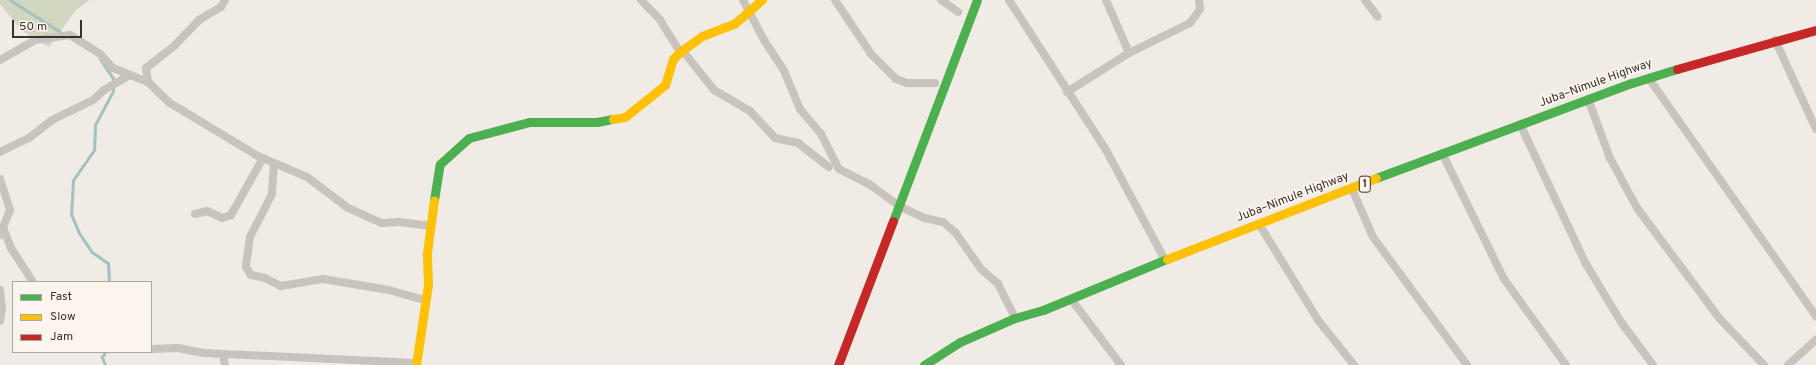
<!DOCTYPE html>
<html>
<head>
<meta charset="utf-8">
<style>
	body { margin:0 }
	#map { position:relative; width:1816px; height:365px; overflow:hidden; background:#f0ebe5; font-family:Overpass,sans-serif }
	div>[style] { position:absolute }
	.green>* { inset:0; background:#d1d6bf }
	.stream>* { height:3px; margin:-1.5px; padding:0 1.5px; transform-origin:1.5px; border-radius:1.5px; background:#a1c2c1 }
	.street>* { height:8px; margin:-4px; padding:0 4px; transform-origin:4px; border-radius:4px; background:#c9c3be }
	.fast>* { height:9px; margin:-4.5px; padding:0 4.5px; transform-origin:4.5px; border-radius:4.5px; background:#4caf50 }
	.slow>* { height:9px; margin:-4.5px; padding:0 4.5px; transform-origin:4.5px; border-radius:4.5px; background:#ffc107 }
	.jam>* { height:9px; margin:-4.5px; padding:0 4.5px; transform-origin:4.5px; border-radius:4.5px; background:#c62828 }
	span { translate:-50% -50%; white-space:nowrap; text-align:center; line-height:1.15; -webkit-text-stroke:3.5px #fbf5ee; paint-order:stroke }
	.shield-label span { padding:1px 3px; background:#fbf5ee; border:1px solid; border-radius:3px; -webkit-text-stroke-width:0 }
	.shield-label { font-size:11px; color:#3b302b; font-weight:700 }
	.street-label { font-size:12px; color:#3b302b }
	.legend { position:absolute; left:12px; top:281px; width:140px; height:72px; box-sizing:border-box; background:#fbf5ee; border:1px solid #aea6a0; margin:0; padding:5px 7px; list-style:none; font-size:12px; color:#3b302b }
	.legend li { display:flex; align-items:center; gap:8px; height:20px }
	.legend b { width:20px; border:1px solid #aea6a0 }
	.scale { position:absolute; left:12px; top:20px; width:70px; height:18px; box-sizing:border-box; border:2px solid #3b302b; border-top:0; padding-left:5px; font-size:12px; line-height:14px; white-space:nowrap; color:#3b302b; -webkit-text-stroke:3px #fbf5ee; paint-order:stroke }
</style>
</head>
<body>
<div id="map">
	<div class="green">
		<div style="clip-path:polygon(0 0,90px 0,76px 10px,49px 47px,22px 31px,0 4px)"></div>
	</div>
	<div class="stream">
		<div style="left:10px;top:0;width:62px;rotate:32.4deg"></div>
		<div style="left:100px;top:59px;width:23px;rotate:56deg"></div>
		<div style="left:113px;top:78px;width:13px;rotate:90deg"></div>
		<div style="left:113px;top:91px;width:38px;rotate:118deg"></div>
		<div style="left:95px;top:125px;width:25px;rotate:92deg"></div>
		<div style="left:94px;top:150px;width:37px;rotate:125deg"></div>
		<div style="left:73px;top:180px;width:34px;rotate:93deg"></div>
		<div style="left:71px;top:214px;width:21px;rotate:67deg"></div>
		<div style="left:79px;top:233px;width:23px;rotate:56deg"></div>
		<div style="left:92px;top:252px;width:19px;rotate:35deg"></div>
		<div style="left:108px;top:263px;width:19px;rotate:87deg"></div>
		<div style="left:105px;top:365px;width:9px;rotate:-111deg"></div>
		<div style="left:102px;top:357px;width:6px;rotate:-59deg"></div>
	</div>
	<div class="street">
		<div style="left:641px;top:0;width:28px;rotate:46deg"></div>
		<div style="left:660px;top:20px;width:38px;rotate:58deg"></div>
		<div style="left:743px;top:0;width:45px;rotate:62.3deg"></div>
		<div style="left:764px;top:40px;width:37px;rotate:57deg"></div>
		<div style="left:784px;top:71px;width:41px;rotate:67.2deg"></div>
		<div style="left:800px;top:109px;width:33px;rotate:50deg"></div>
		<div style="left:821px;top:134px;width:39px;rotate:63deg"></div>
		<div style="left:839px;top:169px;width:34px;rotate:27deg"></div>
		<div style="left:869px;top:184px;width:37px;rotate:36deg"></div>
		<div style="left:899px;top:206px;width:29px;rotate:25deg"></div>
		<div style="left:925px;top:218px;width:18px;rotate:13deg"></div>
		<div style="left:943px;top:222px;width:16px;rotate:40deg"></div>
		<div style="left:955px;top:232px;width:45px;rotate:54.9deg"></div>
		<div style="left:981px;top:269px;width:23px;rotate:41deg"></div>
		<div style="left:998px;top:284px;width:38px;rotate:63deg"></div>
		<div style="left:835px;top:0;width:65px;rotate:56.3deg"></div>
		<div style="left:871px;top:54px;width:35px;rotate:45deg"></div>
		<div style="left:896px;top:79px;width:12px;rotate:20deg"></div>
		<div style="left:907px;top:83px;width:28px"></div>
		<div style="left:941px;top:0;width:21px;rotate:35deg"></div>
		<div style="left:1009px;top:0;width:179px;rotate:57.1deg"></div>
		<div style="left:1106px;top:150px;width:125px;rotate:61.8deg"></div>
		<div style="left:1106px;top:0;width:58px;rotate:66.5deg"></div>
		<div style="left:1365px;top:0;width:21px;rotate:53deg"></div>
		<div style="left:1775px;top:40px;width:98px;rotate:65.3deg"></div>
		<div style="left:682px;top:50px;width:51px;rotate:51.3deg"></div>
		<div style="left:714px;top:90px;width:42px;rotate:30.3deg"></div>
		<div style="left:750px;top:111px;width:37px;rotate:47deg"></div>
		<div style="left:775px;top:138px;width:24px;rotate:12deg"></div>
		<div style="left:798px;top:143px;width:39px;rotate:38deg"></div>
		<div style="left:0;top:60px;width:40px;rotate:-29.7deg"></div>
		<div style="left:35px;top:40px;width:35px;rotate:-8deg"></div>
		<div style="left:70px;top:35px;width:36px;rotate:32deg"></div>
		<div style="left:100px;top:54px;width:19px;rotate:47deg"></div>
		<div style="left:113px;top:68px;width:38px;rotate:22deg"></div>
		<div style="left:148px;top:82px;width:30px;rotate:44deg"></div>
		<div style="left:170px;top:103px;width:103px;rotate:31.1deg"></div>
		<div style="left:258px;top:156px;width:53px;rotate:23.2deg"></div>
		<div style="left:307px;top:177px;width:51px;rotate:37.1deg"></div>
		<div style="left:348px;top:208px;width:37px;rotate:24deg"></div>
		<div style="left:382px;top:223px;width:17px;rotate:-3deg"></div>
		<div style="left:399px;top:222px;width:31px;rotate:7deg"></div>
		<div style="left:1650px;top:80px;width:289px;rotate:54.9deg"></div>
		<div style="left:148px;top:82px;width:14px;rotate:-98deg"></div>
		<div style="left:146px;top:68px;width:36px;rotate:-38deg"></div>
		<div style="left:174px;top:46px;width:36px;rotate:-46deg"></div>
		<div style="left:199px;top:20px;width:26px;rotate:-31deg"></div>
		<div style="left:221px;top:7px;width:8px;rotate:-60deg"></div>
		<div style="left:1067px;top:92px;width:73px;rotate:-32.2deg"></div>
		<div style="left:1129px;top:53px;width:68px;rotate:-26.2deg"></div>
		<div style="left:1190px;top:23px;width:17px;rotate:-54deg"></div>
		<div style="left:1200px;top:9px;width:9px;rotate:-96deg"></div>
		<div style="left:1588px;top:99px;width:63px;rotate:69.6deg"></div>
		<div style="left:1610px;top:158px;width:57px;rotate:61.6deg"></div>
		<div style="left:1637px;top:208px;width:139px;rotate:53.2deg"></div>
		<div style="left:1720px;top:319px;width:64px;rotate:46.3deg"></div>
		<div style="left:1520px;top:124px;width:155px;rotate:64.8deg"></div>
		<div style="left:1586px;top:264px;width:68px;rotate:58.9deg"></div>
		<div style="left:1621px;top:322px;width:54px;rotate:53.3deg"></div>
		<div style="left:0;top:152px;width:32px;rotate:-26deg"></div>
		<div style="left:29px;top:138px;width:29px;rotate:-38deg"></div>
		<div style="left:52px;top:120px;width:46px;rotate:-26deg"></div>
		<div style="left:93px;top:100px;width:15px;rotate:-42deg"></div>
		<div style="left:104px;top:90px;width:30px;rotate:-30deg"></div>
		<div style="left:1442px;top:153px;width:140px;rotate:63.8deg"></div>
		<div style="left:1504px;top:279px;width:106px;rotate:54.2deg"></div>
		<div style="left:274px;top:164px;width:30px;rotate:94deg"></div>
		<div style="left:272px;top:194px;width:48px;rotate:117.1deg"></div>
		<div style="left:250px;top:237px;width:30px;rotate:98deg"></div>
		<div style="left:246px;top:267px;width:9px;rotate:58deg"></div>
		<div style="left:251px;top:275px;width:14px;rotate:12deg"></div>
		<div style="left:265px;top:278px;width:18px;rotate:27deg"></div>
		<div style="left:281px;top:286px;width:43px;rotate:-9.5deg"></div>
		<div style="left:323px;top:279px;width:67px;rotate:9.5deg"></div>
		<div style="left:389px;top:290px;width:37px;rotate:16deg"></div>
		<div style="left:0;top:179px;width:33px;rotate:72deg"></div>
		<div style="left:10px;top:210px;width:27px;rotate:112deg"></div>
		<div style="left:1352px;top:189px;width:52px;rotate:66.4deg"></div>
		<div style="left:1373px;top:237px;width:159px;rotate:53.7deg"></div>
		<div style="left:195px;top:214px;width:12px;rotate:-14deg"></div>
		<div style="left:207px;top:211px;width:17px;rotate:25deg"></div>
		<div style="left:222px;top:218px;width:9px;rotate:-18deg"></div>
		<div style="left:231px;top:215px;width:65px;rotate:-60.7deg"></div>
		<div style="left:1259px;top:224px;width:113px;rotate:58.4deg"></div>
		<div style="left:1318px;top:320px;width:58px;rotate:51.3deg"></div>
		<div style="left:4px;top:230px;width:19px;rotate:69deg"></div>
		<div style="left:11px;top:248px;width:40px;rotate:57.1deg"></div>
		<div style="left:0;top:290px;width:18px;rotate:84deg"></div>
		<div style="left:2px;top:308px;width:13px;rotate:99deg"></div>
		<div style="left:1071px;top:299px;width:83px;rotate:52.9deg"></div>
		<div style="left:151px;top:349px;width:27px;rotate:-2deg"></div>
		<div style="left:178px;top:348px;width:26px;rotate:11deg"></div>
		<div style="left:204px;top:353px;width:212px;rotate:2.7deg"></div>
		<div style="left:223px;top:354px;width:11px;rotate:80deg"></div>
		<div style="left:1788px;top:365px;width:38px;rotate:-42deg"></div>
	</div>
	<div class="fast">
		<div style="left:1376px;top:178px;width:273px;rotate:-20.4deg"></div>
		<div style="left:1632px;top:83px;width:47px;rotate:-17.3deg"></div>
		<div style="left:434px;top:200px;width:36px;rotate:-81deg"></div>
		<div style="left:440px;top:164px;width:39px;rotate:-42deg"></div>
		<div style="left:469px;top:138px;width:62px;rotate:-14.9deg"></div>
		<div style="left:529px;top:122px;width:68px"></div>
		<div style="left:597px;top:122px;width:16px;rotate:-11deg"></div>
		<div style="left:893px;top:221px;width:236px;rotate:-69.2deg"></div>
		<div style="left:924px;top:365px;width:43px;rotate:-32.6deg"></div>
		<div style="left:960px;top:342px;width:60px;rotate:-23.6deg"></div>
		<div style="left:1015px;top:318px;width:29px;rotate:-16deg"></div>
		<div style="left:1043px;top:310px;width:134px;rotate:-22.4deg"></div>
	</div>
	<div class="slow">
		<div style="left:613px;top:119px;width:12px;rotate:-9deg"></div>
		<div style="left:625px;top:117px;width:51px;rotate:-38.7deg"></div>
		<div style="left:665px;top:85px;width:27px;rotate:-73deg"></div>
		<div style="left:673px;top:59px;width:10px;rotate:-45deg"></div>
		<div style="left:680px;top:52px;width:27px;rotate:-36deg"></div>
		<div style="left:702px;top:36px;width:34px;rotate:-21deg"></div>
		<div style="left:734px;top:24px;width:37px;rotate:-41deg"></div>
		<div style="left:1167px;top:259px;width:224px;rotate:-21.2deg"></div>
		<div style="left:416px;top:365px;width:81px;rotate:-81.5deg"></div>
		<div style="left:428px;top:285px;width:32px;rotate:-92deg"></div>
		<div style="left:427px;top:253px;width:53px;rotate:-82.5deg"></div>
	</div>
	<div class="jam">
		<div style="left:1677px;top:69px;width:144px;rotate:-15.7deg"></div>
		<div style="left:838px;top:365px;width:154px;rotate:-69.1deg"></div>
	</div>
	<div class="shield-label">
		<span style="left:1365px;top:184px">1</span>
	</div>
	<div class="street-label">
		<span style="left:1596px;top:84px;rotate:-20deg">Juba–Nimule Highway</span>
		<span style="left:1293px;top:198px;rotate:-21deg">Juba–Nimule Highway</span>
	</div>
	<ul class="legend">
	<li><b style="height:5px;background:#4caf50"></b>Fast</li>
	<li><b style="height:5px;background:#ffc107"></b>Slow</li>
	<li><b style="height:5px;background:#c62828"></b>Jam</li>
	</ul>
	<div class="scale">50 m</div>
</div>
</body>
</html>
